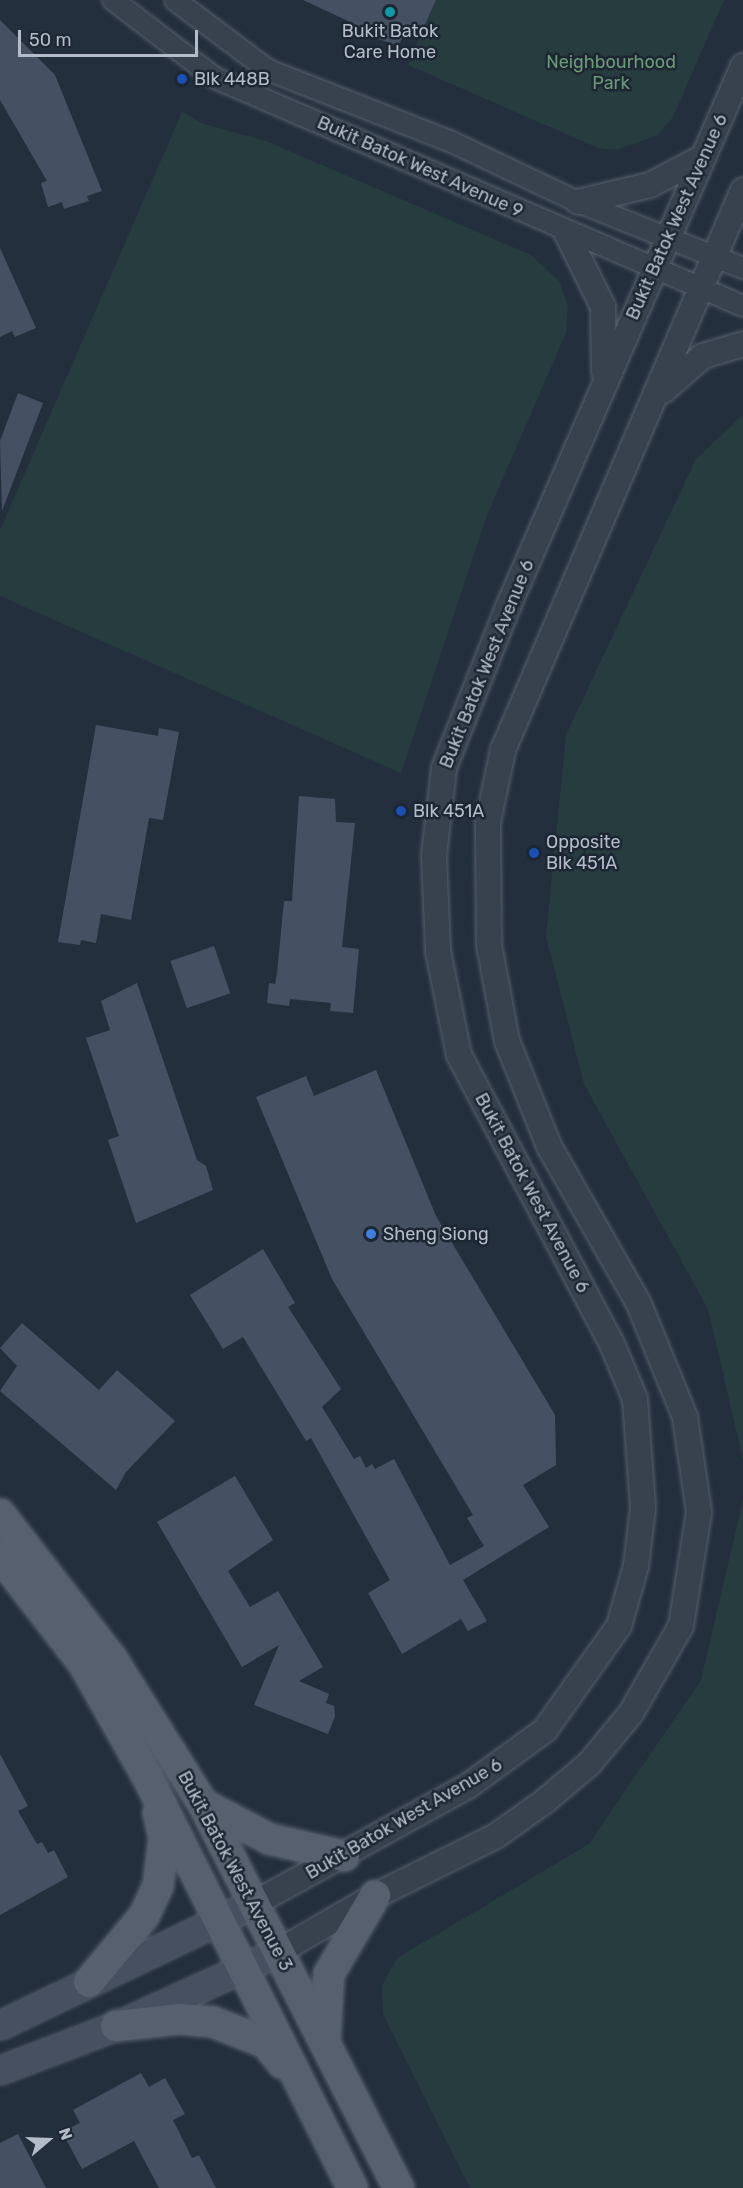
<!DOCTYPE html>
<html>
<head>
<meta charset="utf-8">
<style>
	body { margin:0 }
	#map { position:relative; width:743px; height:2188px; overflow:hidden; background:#242f3e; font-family:Rubik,sans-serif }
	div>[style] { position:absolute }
	.green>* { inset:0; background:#263c3f }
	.building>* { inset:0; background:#455162; transform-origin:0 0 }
	.roads { filter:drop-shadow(0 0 2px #565f6c) drop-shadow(0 0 2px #565f6c) }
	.minor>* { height:20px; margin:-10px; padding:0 10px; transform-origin:10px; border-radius:10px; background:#38414e }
	.tertiary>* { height:24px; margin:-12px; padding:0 12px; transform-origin:12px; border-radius:12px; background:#38414e }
	.secondary>* { height:27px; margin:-13.5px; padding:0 13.5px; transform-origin:13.5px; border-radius:13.5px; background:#465061 }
	.primary>* { height:30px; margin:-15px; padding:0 15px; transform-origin:15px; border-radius:15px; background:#56606e }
	.dots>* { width:16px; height:16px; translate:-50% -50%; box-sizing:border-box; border:3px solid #1d2633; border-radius:50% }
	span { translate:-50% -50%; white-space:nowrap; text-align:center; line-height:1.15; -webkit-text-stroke:5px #1d2633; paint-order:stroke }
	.poi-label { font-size:18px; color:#b4bcc9 }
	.left { translate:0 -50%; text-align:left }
	.park-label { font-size:18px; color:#6b9a76 }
	.street-label { font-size:18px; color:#b4bcc9 }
	.north { position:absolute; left:18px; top:2110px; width:60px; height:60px; -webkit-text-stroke:4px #1d2633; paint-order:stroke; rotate:71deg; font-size:16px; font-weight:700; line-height:24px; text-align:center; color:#b4bcc9 }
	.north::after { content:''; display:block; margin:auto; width:21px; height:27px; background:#b4bcc9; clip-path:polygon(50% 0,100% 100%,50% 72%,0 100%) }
	.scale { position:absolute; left:18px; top:30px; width:180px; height:27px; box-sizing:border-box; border:3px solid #b4bcc9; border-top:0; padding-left:8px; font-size:18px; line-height:21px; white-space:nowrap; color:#b4bcc9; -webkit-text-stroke:4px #1d2633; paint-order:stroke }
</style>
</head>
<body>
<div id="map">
	<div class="green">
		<div style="clip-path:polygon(436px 0,724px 0,673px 117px,658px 135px,616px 150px,598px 148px,408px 65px)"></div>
		<div style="clip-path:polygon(182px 112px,204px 124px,266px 141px,531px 255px,559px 281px,568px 306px,566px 333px,487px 515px,401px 773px,0 596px,0 530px)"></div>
		<div style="clip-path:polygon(743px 415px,743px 1460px,708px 1309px,584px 1084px,546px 937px,566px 735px,696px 459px)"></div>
		<div style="clip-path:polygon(743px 1500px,743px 2188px,470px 2188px,383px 2014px,382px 1986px,397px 1958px,589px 1844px,701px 1680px)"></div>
	</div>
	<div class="building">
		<div style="clip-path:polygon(303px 0,436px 0,423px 29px,407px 24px,399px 46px,346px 28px,348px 21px)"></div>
		<div style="clip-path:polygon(0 20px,55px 75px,102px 191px,87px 196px,89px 201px,64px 209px,62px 202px,48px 207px,41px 183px,47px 181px,0 100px)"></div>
		<div style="clip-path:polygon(0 248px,36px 328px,15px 337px,12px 331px,0 337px)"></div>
		<div style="clip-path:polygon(18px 393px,43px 403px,2px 511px,0 441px)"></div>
		<div style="clip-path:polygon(96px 725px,158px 736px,159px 728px,179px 732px,163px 820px,149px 818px,131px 920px,101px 914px,96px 943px,81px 940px,80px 945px,58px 942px)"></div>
		<div style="clip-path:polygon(299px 796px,335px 799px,336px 822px,355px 823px,342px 947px,359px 949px,353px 1013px,330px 1011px,331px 1003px,290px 999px,289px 1006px,267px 1003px,269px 983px,275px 984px,277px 973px,284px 901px,292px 901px)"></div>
		<div style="left:214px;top:946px;width:50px;height:46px;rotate:71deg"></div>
		<div style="clip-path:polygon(137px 983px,197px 1160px,206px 1166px,213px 1190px,136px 1223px,108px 1140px,119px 1136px,86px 1038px,110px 1030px,101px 1001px)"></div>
		<div style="clip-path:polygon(376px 1070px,436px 1216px,555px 1415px,556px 1465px,523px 1485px,549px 1527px,463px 1580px,487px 1621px,468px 1631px,461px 1619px,402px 1654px,368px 1593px,390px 1580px,311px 1438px,306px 1441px,243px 1337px,223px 1349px,190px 1295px,263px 1249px,295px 1303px,288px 1307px,341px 1389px,322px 1407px,354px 1459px,360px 1456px,366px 1468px,372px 1464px,375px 1469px,394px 1459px,450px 1565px,484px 1546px,467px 1518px,473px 1515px,332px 1279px,256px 1097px,306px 1076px,314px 1096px)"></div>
		<div style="clip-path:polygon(22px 1323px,99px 1390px,117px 1370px,175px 1421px,126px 1472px,116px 1490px,0 1391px,17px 1366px,0 1348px)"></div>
		<div style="clip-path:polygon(235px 1476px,273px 1540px,228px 1571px,250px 1607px,278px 1591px,323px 1667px,299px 1681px,329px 1694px,326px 1703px,334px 1706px,335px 1716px,328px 1734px,254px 1705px,279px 1645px,242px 1667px,157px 1522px)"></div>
		<div style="clip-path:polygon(0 1754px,28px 1806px,18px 1811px,37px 1844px,42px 1842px,48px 1853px,54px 1850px,68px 1877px,0 1915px)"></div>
		<div style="clip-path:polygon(141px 2073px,149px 2087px,165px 2078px,185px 2114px,173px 2120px,192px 2158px,199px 2155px,216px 2188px,159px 2188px,134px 2141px,82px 2169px,62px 2132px,80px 2123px,73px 2110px)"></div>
		<div style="clip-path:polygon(18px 2134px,46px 2188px,0 2188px,0 2143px)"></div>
	</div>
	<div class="roads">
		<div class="minor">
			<div style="left:113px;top:0;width:128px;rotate:37.4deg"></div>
			<div style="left:215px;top:78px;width:575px;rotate:23.36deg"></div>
			<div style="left:175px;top:0;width:116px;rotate:37deg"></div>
			<div style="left:268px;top:70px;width:198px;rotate:21.4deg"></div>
			<div style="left:452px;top:142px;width:140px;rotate:25.5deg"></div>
			<div style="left:578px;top:202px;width:178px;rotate:21.8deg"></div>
		</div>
		<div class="tertiary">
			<div style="left:578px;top:202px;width:74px;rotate:-13.3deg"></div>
			<div style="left:650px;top:185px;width:60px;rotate:-27.8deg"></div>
			<div style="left:566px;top:232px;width:84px;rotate:63.7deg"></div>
			<div style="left:603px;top:307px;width:64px;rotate:89.1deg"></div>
			<div style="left:663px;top:391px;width:53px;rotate:-41.2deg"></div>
			<div style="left:703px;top:356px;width:42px;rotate:-16.7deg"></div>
			<div style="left:255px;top:1903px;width:243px;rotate:-28.8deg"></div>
			<div style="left:468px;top:1786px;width:95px;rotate:-36deg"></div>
			<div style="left:545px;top:1730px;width:128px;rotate:-54.6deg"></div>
			<div style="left:619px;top:1626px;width:62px;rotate:-74.2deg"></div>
			<div style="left:636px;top:1566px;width:58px;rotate:-83.1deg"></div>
			<div style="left:643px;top:1508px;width:109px;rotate:-94.2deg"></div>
			<div style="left:635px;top:1399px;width:60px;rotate:-112.7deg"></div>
			<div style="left:612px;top:1344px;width:327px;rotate:-117.9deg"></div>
			<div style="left:459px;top:1055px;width:106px;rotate:-101.4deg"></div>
			<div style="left:438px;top:951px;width:96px;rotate:-92.4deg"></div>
			<div style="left:434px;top:855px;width:88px;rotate:-83.4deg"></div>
			<div style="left:444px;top:768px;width:173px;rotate:-68.3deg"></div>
			<div style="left:508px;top:607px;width:590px;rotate:-66.52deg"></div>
			<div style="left:278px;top:1952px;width:112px;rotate:-30deg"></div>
			<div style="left:375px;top:1896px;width:135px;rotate:-26.4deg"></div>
			<div style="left:496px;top:1836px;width:60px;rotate:-35.5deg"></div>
			<div style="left:545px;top:1801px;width:57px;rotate:-40.1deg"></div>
			<div style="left:589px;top:1764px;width:66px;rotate:-50.5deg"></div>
			<div style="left:631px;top:1713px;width:100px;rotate:-60.1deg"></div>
			<div style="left:681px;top:1626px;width:115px;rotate:-81deg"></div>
			<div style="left:699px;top:1512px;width:96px;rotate:-98.4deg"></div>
			<div style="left:685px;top:1417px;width:122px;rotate:-112.2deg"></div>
			<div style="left:639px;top:1304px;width:182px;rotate:-119.7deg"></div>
			<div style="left:549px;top:1146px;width:113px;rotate:-111.8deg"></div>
			<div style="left:507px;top:1041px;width:98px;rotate:-100.6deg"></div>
			<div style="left:489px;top:945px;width:123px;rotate:-90.5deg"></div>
			<div style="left:488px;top:822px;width:74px;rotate:-78.2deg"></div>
			<div style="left:503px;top:750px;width:609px;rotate:-66.8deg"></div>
		</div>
		<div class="secondary">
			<div style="left:0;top:2025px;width:283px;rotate:-25.6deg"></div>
			<div style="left:0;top:2070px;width:124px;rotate:-20.8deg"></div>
			<div style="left:116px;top:2026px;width:178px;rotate:-24.6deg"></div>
		</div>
		<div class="primary">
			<div style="left:0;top:1514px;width:183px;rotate:52.3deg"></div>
			<div style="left:112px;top:1659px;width:171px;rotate:57.9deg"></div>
			<div style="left:203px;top:1804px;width:431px;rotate:63deg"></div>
			<div style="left:0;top:1556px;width:135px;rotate:52.2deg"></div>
			<div style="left:83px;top:1663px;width:130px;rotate:60.5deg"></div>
			<div style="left:147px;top:1776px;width:460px;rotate:63.5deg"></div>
			<div style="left:203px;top:1804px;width:75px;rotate:27.9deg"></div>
			<div style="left:269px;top:1839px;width:77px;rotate:12.8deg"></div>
			<div style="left:89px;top:1982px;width:86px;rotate:-50.2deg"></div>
			<div style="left:144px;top:1916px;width:33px;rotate:-65deg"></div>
			<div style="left:158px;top:1886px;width:48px;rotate:-82.9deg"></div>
			<div style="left:164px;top:1838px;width:26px;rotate:-103deg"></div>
			<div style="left:116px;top:2026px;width:63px;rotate:-6.3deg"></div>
			<div style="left:179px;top:2019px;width:34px;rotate:5deg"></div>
			<div style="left:213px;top:2022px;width:57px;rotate:21.6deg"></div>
			<div style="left:266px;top:2043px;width:26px;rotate:51deg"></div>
			<div style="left:325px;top:2043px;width:69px;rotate:-86.7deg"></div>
			<div style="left:329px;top:1974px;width:91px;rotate:-59.5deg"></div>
		</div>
	</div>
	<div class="dots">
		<div style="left:390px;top:12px;background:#0f9aa8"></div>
		<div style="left:182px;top:79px;background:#1a4fb4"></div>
		<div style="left:401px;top:811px;background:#1a4fb4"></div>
		<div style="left:534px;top:853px;background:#1a4fb4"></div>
		<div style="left:371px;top:1234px;background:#3f7fe0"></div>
	</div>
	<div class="poi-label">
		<span style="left:390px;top:42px">Bukit Batok<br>Care Home</span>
		<span class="left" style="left:194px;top:79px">Blk 448B</span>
		<span class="left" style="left:413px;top:811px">Blk 451A</span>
		<span class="left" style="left:546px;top:853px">Opposite<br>Blk 451A</span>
		<span class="left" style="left:383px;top:1234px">Sheng Siong</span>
	</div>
	<div class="park-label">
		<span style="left:611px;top:73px">Neighbourhood<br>Park</span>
	</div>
	<div class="street-label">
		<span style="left:420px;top:167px;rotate:24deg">Bukit Batok West Avenue 9</span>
		<span style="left:677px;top:217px;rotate:-66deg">Bukit Batok West Avenue 6</span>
		<span style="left:487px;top:664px;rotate:-68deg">Bukit Batok West Avenue 6</span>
		<span style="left:532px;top:1193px;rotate:62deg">Bukit Batok West Avenue 6</span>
		<span style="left:404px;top:1819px;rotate:-30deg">Bukit Batok West Avenue 6</span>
		<span style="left:235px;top:1871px;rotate:62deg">Bukit Batok West Avenue 3</span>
	</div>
	<div class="north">N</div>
	<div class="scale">50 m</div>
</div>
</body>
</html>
